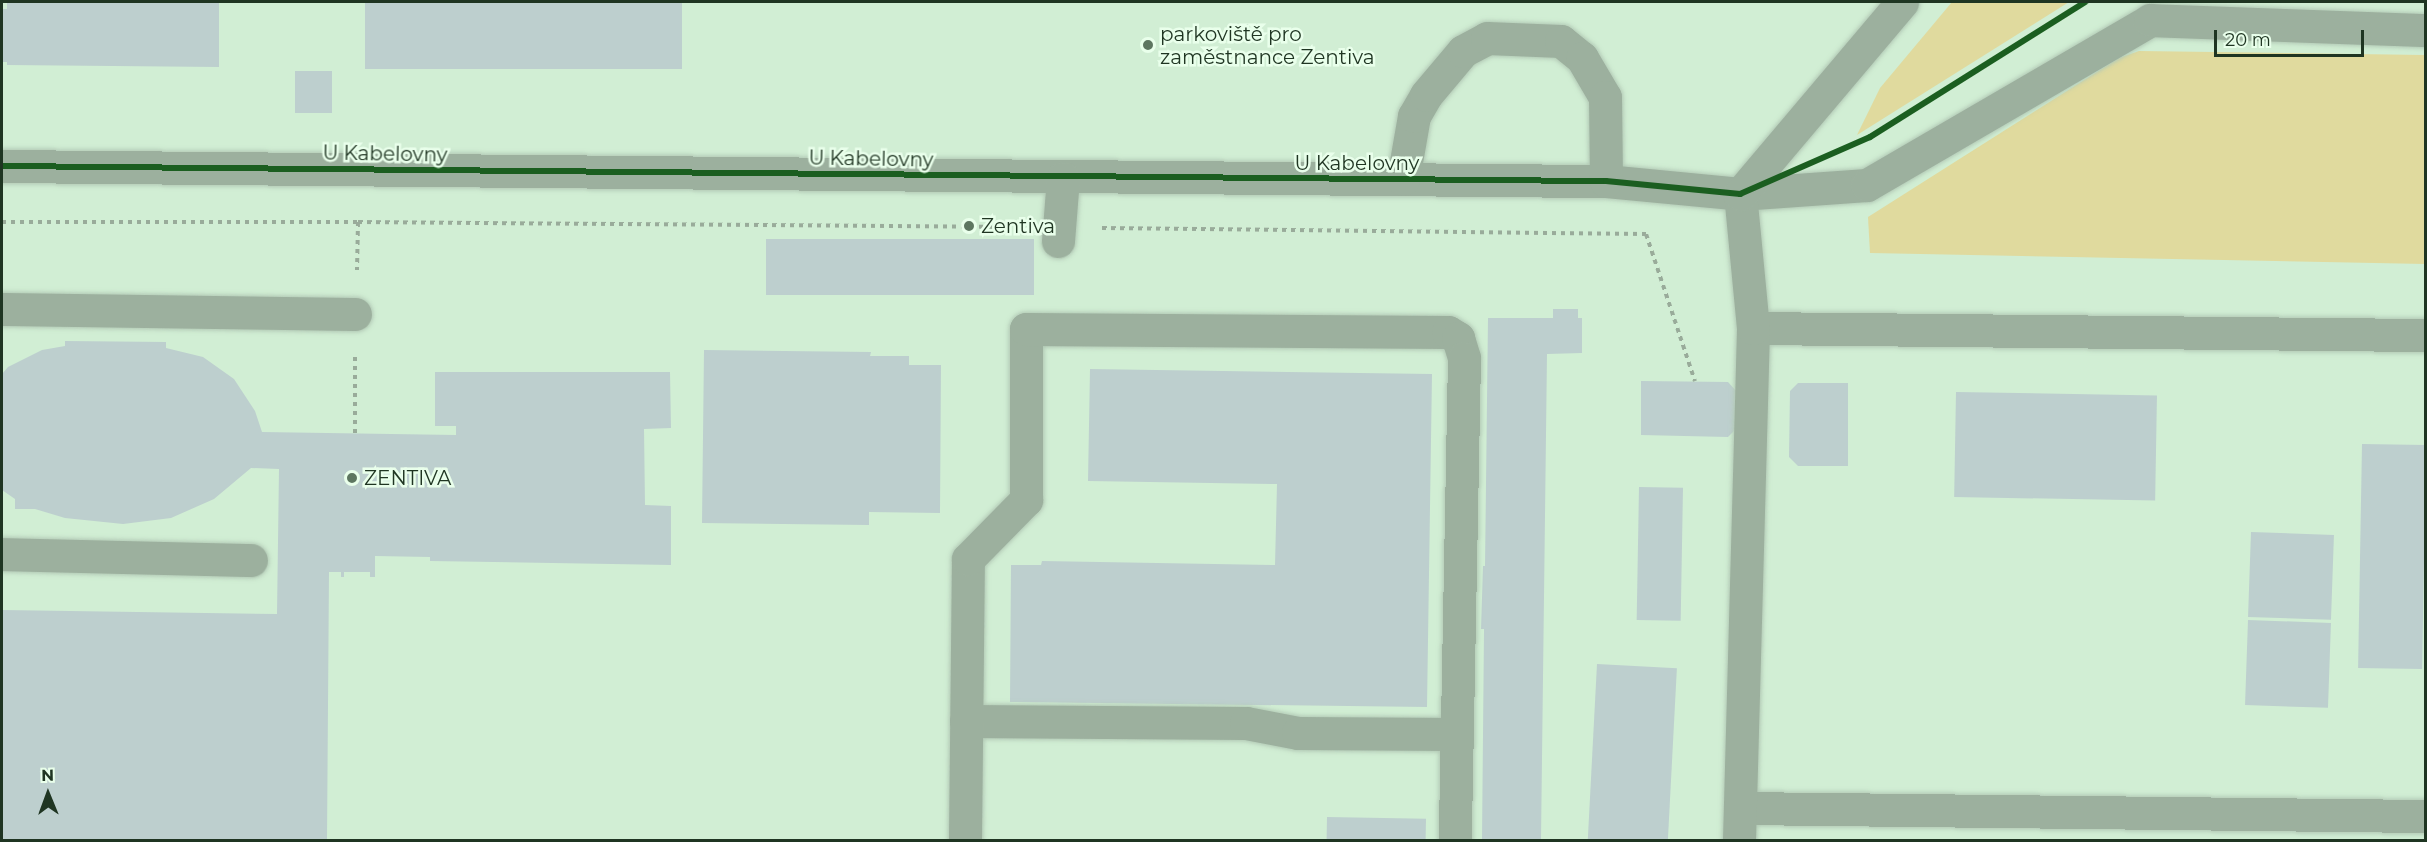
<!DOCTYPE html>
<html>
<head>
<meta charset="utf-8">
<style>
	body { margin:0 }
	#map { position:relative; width:2427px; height:842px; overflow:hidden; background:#d1eed4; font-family:Montserrat,sans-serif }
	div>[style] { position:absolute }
	.green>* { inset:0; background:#e0da9e }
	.building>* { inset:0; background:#bdcfce; transform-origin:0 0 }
	.path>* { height:4px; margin-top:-2px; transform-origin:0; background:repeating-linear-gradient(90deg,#99ab9a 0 4.5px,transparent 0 9px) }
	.roads { filter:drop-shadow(0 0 2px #b3cab6) drop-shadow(0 0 2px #b3cab6) }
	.minor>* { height:33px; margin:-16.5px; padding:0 16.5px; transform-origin:16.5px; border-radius:16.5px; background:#9cb09e }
	.cycleway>* { height:6px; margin:-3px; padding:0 3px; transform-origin:3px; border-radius:3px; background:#1b5e20 }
	.dots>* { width:16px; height:16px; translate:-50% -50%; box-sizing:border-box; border:3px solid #e9ffeb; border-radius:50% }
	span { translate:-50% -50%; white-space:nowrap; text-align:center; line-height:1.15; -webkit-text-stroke:5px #e9ffeb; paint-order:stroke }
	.poi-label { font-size:20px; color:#1f3522 }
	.left { translate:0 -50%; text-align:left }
	.street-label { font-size:20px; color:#1f3522 }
	.frame { position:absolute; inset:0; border:3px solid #1f3522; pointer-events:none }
	.north { position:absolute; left:18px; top:764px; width:60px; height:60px; -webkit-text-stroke:4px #e9ffeb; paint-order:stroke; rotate:359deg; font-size:16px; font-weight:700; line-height:24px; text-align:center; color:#1f3522 }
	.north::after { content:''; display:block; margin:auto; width:21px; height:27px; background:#1f3522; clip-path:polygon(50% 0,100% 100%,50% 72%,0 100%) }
	.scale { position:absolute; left:2214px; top:30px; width:150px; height:27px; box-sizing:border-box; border:3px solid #1f3522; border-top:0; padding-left:8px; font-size:18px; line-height:21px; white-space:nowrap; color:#1f3522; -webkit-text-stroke:4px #e9ffeb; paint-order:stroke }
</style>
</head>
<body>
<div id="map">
	<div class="green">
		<div style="clip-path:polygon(1952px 2px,2069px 2px,1857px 135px,1880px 88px)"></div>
		<div style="clip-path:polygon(2139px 51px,2425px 55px,2425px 264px,1870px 253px,1868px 217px,2119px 58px)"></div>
	</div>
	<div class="building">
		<div style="clip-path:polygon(7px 2px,219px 2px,219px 67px,7px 65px,7px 62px,2px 62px,2px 9px,7px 9px)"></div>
		<div style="left:365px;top:2px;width:317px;height:67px"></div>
		<div style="left:332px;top:71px;width:42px;height:37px;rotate:90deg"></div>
		<div style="left:766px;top:239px;width:268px;height:56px"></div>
		<div style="clip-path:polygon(1553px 309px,1578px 309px,1578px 318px,1582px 318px,1582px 353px,1547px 354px,1541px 840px,1482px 840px,1484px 629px,1481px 629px,1483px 566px,1485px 566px,1488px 318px,1553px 318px)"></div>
		<div style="clip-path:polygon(65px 341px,166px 342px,166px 348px,203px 357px,234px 379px,255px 411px,262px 432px,260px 445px,262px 432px,456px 435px,456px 426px,435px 426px,435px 372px,670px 372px,671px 428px,644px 429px,645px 505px,671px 506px,671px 565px,430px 561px,430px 557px,375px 556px,375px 577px,370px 577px,370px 572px,344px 572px,344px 577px,341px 577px,341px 572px,329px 572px,327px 840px,2px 840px,2px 610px,277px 614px,279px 469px,251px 468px,214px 499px,171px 518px,123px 524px,65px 518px,35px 509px,15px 509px,15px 499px,2px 490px,2px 374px,8px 367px,42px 350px,65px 346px)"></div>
		<div style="clip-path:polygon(704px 350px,871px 352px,870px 356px,909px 356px,909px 365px,941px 365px,940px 513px,869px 512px,869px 525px,702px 523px)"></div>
		<div style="clip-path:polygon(1090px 369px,1432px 374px,1427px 707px,1010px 702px,1011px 565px,1041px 565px,1042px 561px,1275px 565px,1277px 484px,1088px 481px)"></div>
		<div style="clip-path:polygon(1641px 381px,1728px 382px,1737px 392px,1737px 428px,1728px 437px,1641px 435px)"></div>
		<div style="clip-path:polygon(1798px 383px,1848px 383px,1848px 466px,1798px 466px,1789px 457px,1790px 391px)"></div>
		<div style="left:1956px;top:392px;width:201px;height:105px;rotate:1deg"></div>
		<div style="left:2362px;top:444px;width:64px;height:224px;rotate:1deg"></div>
		<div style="left:1639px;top:487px;width:44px;height:133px;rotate:1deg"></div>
		<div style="left:2251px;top:532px;width:83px;height:85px;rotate:2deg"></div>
		<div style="left:2248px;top:620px;width:83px;height:85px;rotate:2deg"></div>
		<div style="left:1597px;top:664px;width:80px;height:176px;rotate:3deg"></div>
		<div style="left:1327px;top:817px;width:99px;height:23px;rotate:1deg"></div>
	</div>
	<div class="path">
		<div style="left:2030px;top:36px;width:65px;rotate:-31.7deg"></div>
		<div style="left:2px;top:222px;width:356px"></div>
		<div style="left:358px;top:222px;width:48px;rotate:91.2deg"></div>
		<div style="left:358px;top:222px;width:659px;rotate:0.43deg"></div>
		<div style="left:1102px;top:228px;width:544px;rotate:0.63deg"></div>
		<div style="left:1646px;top:234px;width:155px;rotate:71.6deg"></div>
		<div style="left:355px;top:433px;width:77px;rotate:-90deg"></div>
	</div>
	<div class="roads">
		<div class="minor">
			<div style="left:2px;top:166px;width:1604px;rotate:0.54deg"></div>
			<div style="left:1606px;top:181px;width:135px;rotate:5.5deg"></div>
			<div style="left:1740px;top:194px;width:127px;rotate:-4.1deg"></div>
			<div style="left:1867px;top:185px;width:328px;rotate:-30.2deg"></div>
			<div style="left:2150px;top:20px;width:276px;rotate:2.1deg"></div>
			<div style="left:1403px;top:179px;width:64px;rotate:-80.1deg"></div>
			<div style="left:1414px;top:116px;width:24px;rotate:-60deg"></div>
			<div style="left:1426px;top:95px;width:57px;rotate:-49.9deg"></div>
			<div style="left:1463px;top:51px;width:27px;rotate:-28deg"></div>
			<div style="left:1487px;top:38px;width:74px;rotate:2.3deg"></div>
			<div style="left:1561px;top:41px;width:27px;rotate:39deg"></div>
			<div style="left:1582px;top:58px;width:45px;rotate:59.5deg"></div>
			<div style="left:1605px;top:97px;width:84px;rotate:89.3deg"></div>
			<div style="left:1058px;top:241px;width:63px;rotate:-85.5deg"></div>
			<div style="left:2px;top:309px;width:353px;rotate:0.8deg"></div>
			<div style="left:1753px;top:328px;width:673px;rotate:0.6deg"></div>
			<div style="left:2px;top:554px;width:249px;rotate:1.4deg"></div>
			<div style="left:966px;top:721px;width:280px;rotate:0.4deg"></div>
			<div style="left:1246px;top:723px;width:53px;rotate:10.9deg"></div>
			<div style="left:1298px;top:733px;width:158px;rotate:0.4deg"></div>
			<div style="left:1740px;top:808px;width:686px;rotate:0.67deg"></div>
			<div style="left:965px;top:840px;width:281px;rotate:-89.4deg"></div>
			<div style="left:968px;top:559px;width:83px;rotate:-45.5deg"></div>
			<div style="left:1026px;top:500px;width:171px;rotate:-90deg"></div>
			<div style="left:1026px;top:329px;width:422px;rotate:0.4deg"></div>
			<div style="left:1448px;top:332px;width:12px;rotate:31deg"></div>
			<div style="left:1458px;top:338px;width:21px;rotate:73deg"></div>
			<div style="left:1464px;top:358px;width:482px;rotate:91.1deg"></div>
			<div style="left:1739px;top:840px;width:512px;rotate:-88.43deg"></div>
			<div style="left:1753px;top:328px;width:135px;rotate:-95.5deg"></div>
			<div style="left:1740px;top:194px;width:251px;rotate:-49.8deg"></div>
		</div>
	</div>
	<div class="cycleway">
		<div style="left:2px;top:166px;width:1604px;rotate:0.54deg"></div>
		<div style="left:1606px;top:181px;width:135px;rotate:5.5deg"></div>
		<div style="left:1740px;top:194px;width:142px;rotate:-23.7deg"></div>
		<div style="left:1870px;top:137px;width:254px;rotate:-32.1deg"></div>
	</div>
	<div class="dots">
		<div style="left:1148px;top:45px;background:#5d7660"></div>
		<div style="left:969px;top:226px;background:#5d7660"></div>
		<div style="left:352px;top:478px;background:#5d7660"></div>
	</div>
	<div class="poi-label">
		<span class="left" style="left:1160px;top:46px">parkoviště pro<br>zaměstnance Zentiva</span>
		<span class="left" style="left:981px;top:226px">Zentiva</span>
		<span class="left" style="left:364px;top:478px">ZENTIVA</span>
	</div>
	<div class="street-label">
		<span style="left:385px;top:154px;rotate:1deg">U Kabelovny</span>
		<span style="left:871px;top:159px;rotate:1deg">U Kabelovny</span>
		<span style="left:1357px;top:163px">U Kabelovny</span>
	</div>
	<div class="frame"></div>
	<div class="north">N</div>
	<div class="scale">20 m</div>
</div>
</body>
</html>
